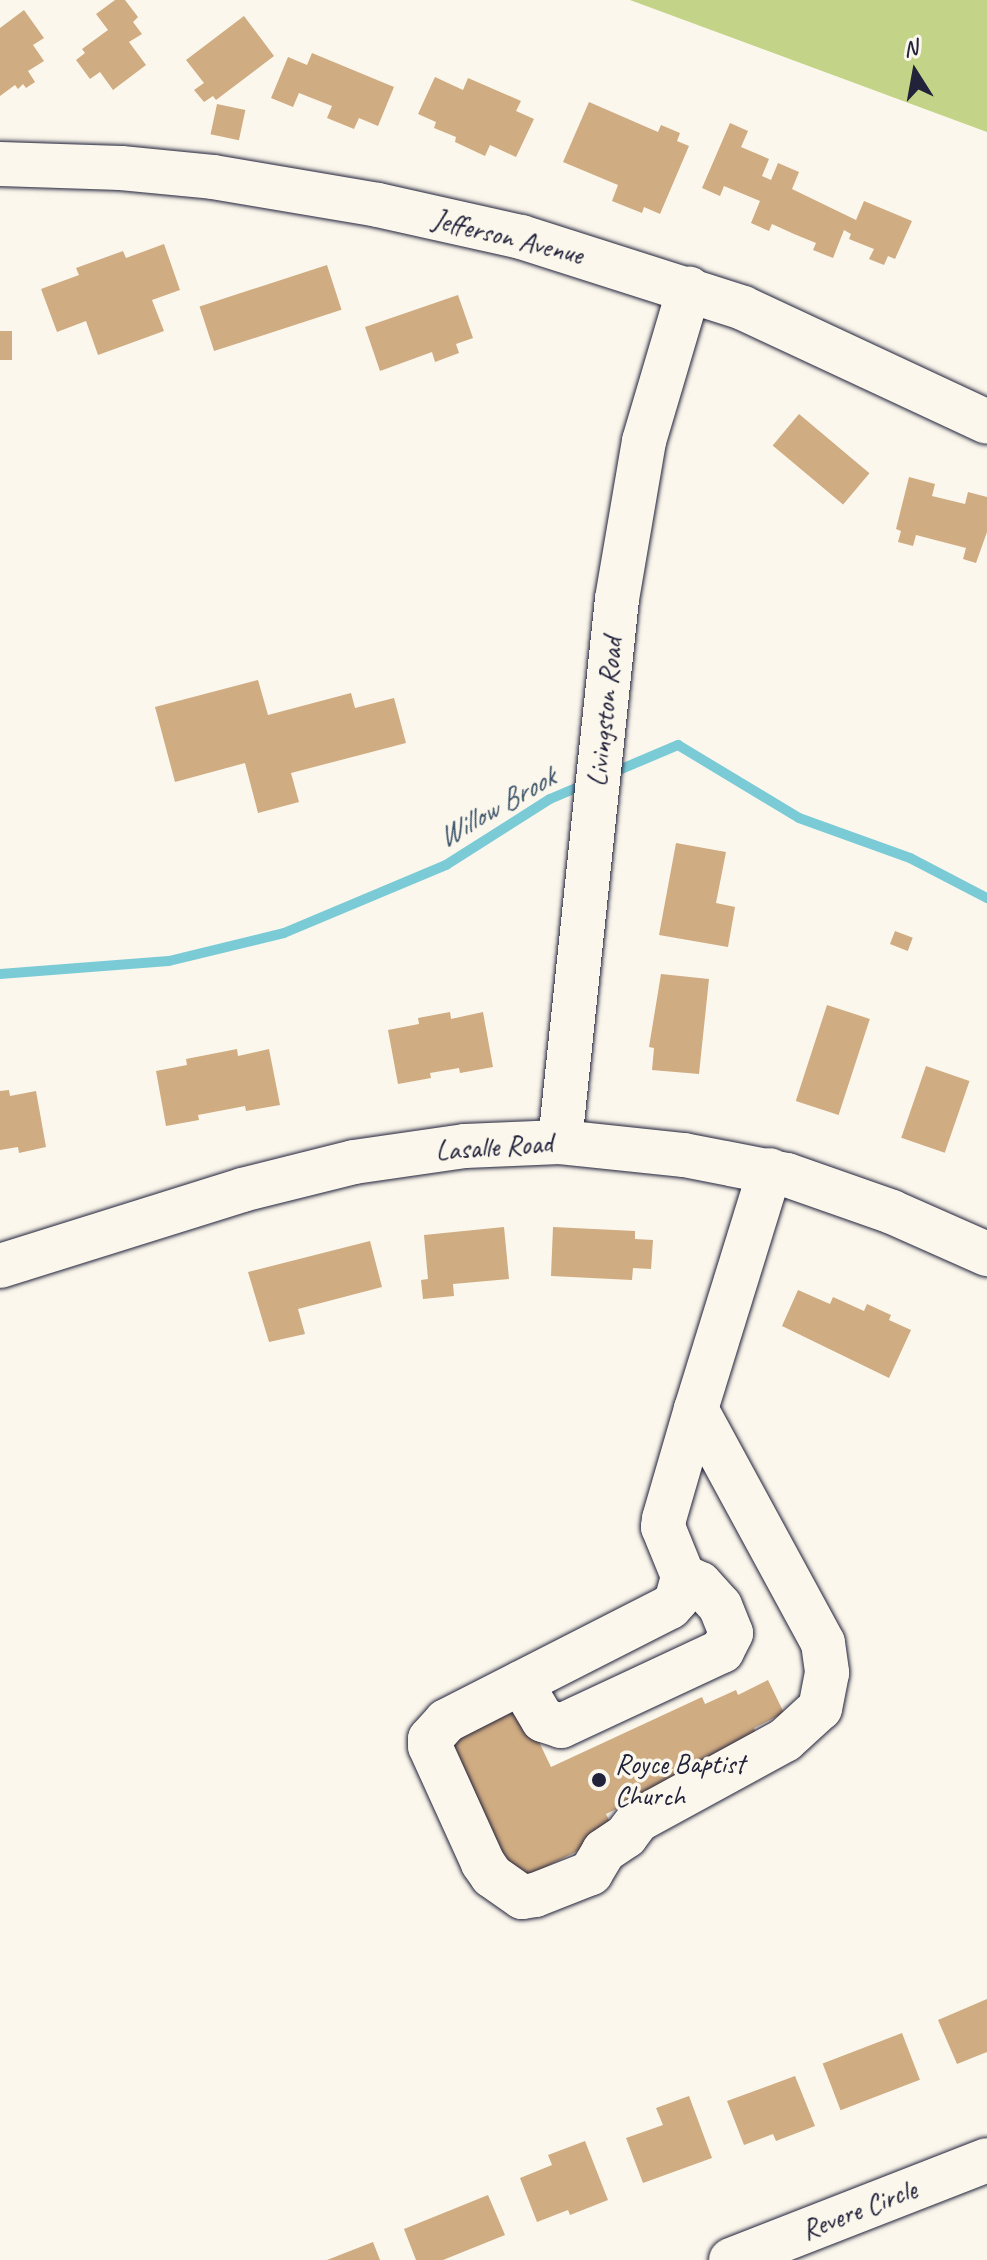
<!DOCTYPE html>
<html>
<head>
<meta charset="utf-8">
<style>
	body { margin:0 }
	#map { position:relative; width:987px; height:2260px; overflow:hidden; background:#fbf7ec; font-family:Caveat,sans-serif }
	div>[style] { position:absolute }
	.green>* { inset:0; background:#c3d387 }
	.stream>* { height:10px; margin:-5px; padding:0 5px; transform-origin:5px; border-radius:5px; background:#7bcbd7 }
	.building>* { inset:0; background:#d0ac82; transform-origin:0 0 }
	.roads { filter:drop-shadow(0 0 2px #22223b) drop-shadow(0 0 2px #22223b) }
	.minor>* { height:44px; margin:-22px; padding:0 22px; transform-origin:22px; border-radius:22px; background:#fbf7ec }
	.dots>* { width:22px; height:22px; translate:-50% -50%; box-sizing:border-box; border:4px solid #fbf7ec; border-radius:50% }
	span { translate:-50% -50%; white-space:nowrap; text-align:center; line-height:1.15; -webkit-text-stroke:7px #fbf7ec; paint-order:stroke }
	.street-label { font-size:28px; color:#22223b }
	.poi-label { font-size:28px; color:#22223b }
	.left { translate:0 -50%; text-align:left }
	.water-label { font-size:30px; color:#3d556a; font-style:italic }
	.north { position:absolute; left:875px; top:32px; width:80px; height:80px; -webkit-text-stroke:6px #fbf7ec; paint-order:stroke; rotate:349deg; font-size:22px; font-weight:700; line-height:32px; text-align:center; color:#22223b }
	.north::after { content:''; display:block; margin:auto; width:28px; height:36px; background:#22223b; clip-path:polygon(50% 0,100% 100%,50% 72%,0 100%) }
</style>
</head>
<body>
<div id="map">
	<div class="green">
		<div style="clip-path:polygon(630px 0,987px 0,987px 132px)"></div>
	</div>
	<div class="stream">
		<div style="left:612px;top:773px;width:72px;rotate:-23deg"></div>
		<div style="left:678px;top:745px;width:141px;rotate:31.1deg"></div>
		<div style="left:799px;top:818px;width:118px;rotate:19.8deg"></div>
		<div style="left:910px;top:858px;width:87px;rotate:27.5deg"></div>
		<div style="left:0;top:974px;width:169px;rotate:-4.4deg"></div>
		<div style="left:169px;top:961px;width:118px;rotate:-13.7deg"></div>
		<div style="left:284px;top:933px;width:176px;rotate:-22.8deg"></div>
		<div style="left:446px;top:865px;width:123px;rotate:-32.4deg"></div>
		<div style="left:550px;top:799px;width:39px;rotate:-23deg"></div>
	</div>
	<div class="building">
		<div style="clip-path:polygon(115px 0,125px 0,138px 17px,133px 22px,142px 34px,129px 42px,146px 65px,113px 90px,100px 72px,90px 79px,76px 60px,85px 53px,82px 49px,108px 30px,96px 14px)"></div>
		<div style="clip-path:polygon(24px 10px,44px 38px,33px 45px,44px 61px,28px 71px,35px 82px,26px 88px,23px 84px,18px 89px,15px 85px,0 96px,0 28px)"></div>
		<div style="clip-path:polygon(244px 16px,274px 56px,216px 100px,213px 96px,204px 102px,194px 90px,204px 83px,186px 60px)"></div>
		<div style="clip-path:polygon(312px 53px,394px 87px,378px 126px,359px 118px,354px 129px,327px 118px,332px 106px,299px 93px,293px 107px,271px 98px,288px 57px,307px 65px)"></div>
		<div style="clip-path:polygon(435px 77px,463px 90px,468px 78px,521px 101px,516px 111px,534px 119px,516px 157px,490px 145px,485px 156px,455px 142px,456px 137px,434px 128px,436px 122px,418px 114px)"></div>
		<div style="clip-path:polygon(589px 102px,658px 132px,661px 125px,680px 133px,677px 141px,689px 146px,660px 214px,644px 207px,642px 213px,612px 201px,618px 185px,563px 162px)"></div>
		<div style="left:217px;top:104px;width:29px;height:31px;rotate:12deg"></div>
		<div style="clip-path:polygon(730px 123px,748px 131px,741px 147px,769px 159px,762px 176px,771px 180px,778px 163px,799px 172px,792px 189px,856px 220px,864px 201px,912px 221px,895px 259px,888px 256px,884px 265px,869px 259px,874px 249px,849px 239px,851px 234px,844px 230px,833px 258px,813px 250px,816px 243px,794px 234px,772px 224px,769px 231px,751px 223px,760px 201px,724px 186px,720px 196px,702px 188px)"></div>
		<div style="clip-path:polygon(164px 244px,180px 290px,152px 300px,164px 331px,98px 355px,86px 321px,57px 332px,41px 289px,79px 275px,76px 268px,123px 251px,126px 258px)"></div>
		<div style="left:327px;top:265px;width:47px;height:134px;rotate:72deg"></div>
		<div style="clip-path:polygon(458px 295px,473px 338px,456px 344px,459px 353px,435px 362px,432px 352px,380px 371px,365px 327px)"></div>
		<div style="left:0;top:331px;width:12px;height:29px"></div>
		<div style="left:799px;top:414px;width:92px;height:41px;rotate:40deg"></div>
		<div style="clip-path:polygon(909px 477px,935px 484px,932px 496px,965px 504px,968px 492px,987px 497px,987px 532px,976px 563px,963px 559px,966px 548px,916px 535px,913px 546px,898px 542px,901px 531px,896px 529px)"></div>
		<div style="clip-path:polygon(258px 680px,268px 715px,351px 693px,355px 708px,394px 698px,406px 743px,291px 773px,299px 802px,258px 813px,245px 763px,175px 782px,155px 707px)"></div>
		<div style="clip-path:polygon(676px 843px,726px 852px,716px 903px,735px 907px,728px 947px,659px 935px)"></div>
		<div style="left:895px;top:931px;width:19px;height:14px;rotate:21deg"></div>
		<div style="clip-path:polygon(661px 974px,709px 979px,699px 1074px,652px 1070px,654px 1048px,649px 1047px)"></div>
		<div style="left:827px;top:1005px;width:45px;height:101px;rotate:18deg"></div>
		<div style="clip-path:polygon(450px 1012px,451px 1019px,483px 1012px,493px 1067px,460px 1073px,459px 1068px,430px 1073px,431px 1078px,398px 1084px,388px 1030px,419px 1024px,418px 1018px)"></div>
		<div style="clip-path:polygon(237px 1049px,238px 1056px,269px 1049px,280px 1105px,246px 1111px,245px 1106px,198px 1115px,199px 1120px,166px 1126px,156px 1071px,187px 1065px,186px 1059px)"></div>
		<div style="left:926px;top:1066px;width:46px;height:76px;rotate:19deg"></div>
		<div style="clip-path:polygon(9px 1090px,10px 1096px,36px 1091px,46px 1147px,19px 1153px,18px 1147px,0 1150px,0 1091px)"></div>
		<div style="clip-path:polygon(504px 1227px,509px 1279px,453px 1284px,454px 1296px,423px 1299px,421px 1280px,428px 1279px,424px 1235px)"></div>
		<div style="clip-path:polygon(553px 1227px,635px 1231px,635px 1239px,653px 1240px,651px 1269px,633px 1268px,632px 1280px,551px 1276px)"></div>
		<div style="clip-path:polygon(370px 1241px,382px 1287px,298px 1309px,305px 1334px,269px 1342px,248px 1272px)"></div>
		<div style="clip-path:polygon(798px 1290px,830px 1304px,833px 1297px,864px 1311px,867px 1304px,891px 1315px,889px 1320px,911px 1330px,889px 1378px,782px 1326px)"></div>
		<div style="clip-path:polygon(768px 1680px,784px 1713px,754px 1728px,756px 1733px,730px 1756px,606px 1814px,615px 1832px,514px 1883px,446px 1739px,521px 1704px,551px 1767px,702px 1697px,705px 1704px,736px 1690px,738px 1695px)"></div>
		<div style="clip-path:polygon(987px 1999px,987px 2052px,957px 2064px,938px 2020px)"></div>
		<div style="left:902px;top:2033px;width:50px;height:85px;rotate:69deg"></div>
		<div style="clip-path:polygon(795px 2076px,815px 2126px,776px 2141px,773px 2134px,744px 2145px,727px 2101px)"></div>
		<div style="clip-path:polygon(689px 2096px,712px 2158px,643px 2183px,626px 2138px,663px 2125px,656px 2108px)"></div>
		<div style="clip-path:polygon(585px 2141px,608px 2200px,570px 2215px,568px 2210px,537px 2222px,520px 2178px,552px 2165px,548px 2155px)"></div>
		<div style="clip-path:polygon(488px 2195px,505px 2235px,443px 2260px,416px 2260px,404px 2229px)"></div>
		<div style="clip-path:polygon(373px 2242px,380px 2260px,327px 2260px)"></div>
	</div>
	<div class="roads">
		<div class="minor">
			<div style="left:0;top:164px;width:121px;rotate:1.9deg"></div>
			<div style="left:121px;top:168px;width:92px;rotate:5.6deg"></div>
			<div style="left:213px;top:177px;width:167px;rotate:9.6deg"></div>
			<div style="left:378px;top:205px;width:147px;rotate:12.6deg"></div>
			<div style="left:521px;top:237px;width:233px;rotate:17.7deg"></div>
			<div style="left:743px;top:308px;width:269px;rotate:25deg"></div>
			<div style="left:560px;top:1142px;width:546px;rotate:-84.01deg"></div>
			<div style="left:617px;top:599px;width:160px;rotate:-80.3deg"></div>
			<div style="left:644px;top:441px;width:159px;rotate:-73.5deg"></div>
			<div style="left:0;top:1266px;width:254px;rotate:-17.4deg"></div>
			<div style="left:242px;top:1190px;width:115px;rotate:-14deg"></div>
			<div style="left:354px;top:1162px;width:112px;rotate:-8.2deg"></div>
			<div style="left:465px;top:1146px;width:95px;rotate:-2.4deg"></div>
			<div style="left:560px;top:1142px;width:125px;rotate:6deg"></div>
			<div style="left:684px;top:1155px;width:105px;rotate:11deg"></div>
			<div style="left:787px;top:1175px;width:111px;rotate:19.4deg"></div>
			<div style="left:892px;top:1212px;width:104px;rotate:23.9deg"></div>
			<div style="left:696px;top:1409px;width:266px;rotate:61.5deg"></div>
			<div style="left:823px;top:1643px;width:30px;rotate:82deg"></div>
			<div style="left:827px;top:1673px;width:36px;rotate:101deg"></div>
			<div style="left:820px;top:1708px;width:47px;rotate:137.6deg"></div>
			<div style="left:785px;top:1740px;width:167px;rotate:151.4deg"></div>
			<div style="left:638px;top:1820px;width:20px;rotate:127deg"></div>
			<div style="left:626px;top:1836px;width:27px;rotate:146deg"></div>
			<div style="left:604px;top:1851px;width:26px;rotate:121deg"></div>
			<div style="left:591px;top:1873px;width:60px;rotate:158.6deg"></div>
			<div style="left:535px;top:1895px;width:13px;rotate:171deg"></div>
			<div style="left:522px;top:1897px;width:37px;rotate:-145deg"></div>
			<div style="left:492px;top:1876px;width:16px;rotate:-125deg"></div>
			<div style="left:483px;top:1863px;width:128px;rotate:-114.4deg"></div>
			<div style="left:430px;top:1746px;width:7px;rotate:-90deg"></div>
			<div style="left:430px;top:1739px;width:24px;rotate:-48deg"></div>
			<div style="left:446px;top:1721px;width:251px;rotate:-27deg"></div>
			<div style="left:670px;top:1607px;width:11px;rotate:-49deg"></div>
			<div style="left:677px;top:1599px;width:24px;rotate:-75deg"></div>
			<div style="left:683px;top:1576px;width:53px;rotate:-112.2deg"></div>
			<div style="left:663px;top:1527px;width:8px;rotate:-83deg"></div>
			<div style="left:664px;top:1519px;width:115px;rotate:-73.8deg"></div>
			<div style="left:696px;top:1409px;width:250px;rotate:-72.8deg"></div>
			<div style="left:521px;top:1683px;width:43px;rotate:59.3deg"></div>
			<div style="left:543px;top:1720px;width:19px;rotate:18deg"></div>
			<div style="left:561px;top:1726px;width:178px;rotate:-25deg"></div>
			<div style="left:722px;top:1651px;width:20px;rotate:-63deg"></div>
			<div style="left:731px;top:1633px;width:29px;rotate:-112deg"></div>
			<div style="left:720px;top:1606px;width:30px;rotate:-132deg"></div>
			<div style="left:700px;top:1584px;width:19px;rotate:-155deg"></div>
			<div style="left:731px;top:2260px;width:275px;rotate:-21.3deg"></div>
		</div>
	</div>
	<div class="dots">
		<div style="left:599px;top:1780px;background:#22223b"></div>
	</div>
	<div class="street-label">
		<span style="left:508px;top:237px;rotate:14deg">Jefferson Avenue</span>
		<span style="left:605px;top:712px;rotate:-84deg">Livingston Road</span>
		<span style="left:494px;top:1147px;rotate:-4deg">Lasalle Road</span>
		<span style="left:859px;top:2210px;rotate:-21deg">Revere Circle</span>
	</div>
	<div class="poi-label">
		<span class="left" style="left:615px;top:1780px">Royce Baptist<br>Church</span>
	</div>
	<div class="water-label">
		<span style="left:496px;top:807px;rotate:-30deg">Willow Brook</span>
	</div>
	<div class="north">N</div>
</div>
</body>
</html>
